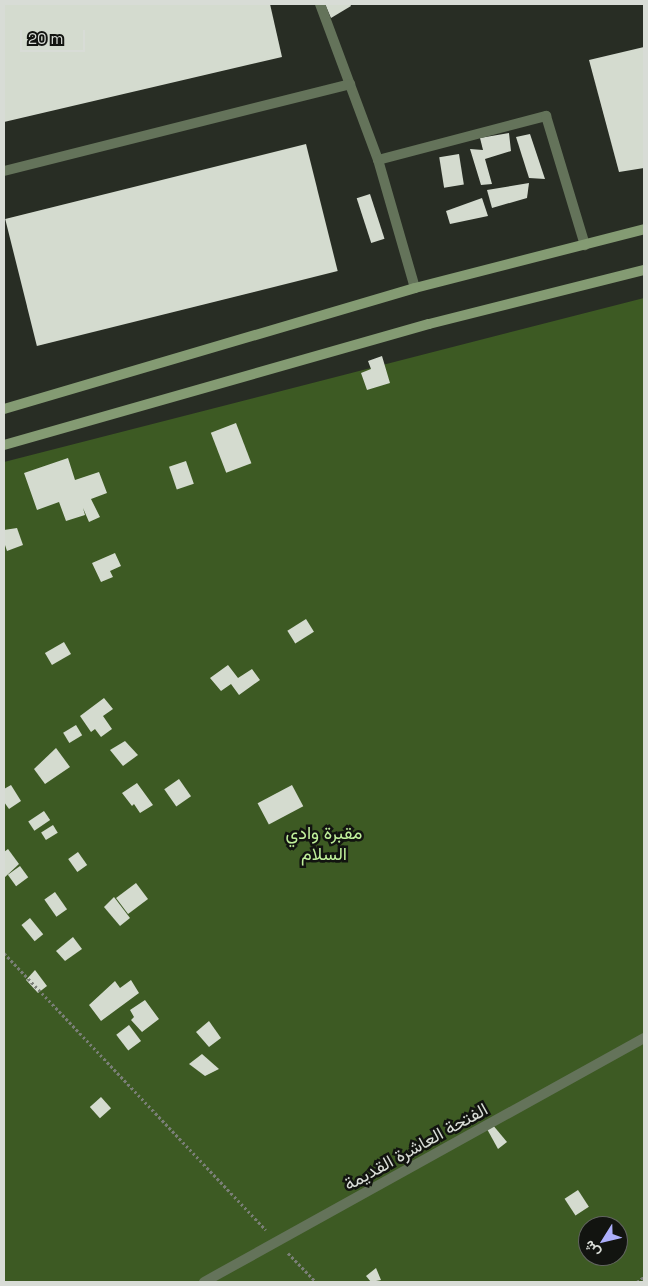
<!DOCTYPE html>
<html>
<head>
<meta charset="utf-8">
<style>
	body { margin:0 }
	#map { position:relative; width:648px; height:1286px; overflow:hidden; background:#282d24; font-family:"Space Grotesk",Vazirmatn,sans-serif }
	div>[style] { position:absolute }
	.green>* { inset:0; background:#3d5a23 }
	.building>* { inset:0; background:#d4dbcf; transform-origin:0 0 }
	.path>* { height:3px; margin-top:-1.5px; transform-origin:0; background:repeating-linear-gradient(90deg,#7a7f77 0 2.5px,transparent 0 5px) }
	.lane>* { height:10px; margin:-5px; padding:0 5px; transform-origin:5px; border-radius:5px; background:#64735a }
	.street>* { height:10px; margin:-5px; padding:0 5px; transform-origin:5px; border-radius:5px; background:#64735a }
	.secondary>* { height:10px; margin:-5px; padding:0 5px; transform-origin:5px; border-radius:5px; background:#849b73 }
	span { translate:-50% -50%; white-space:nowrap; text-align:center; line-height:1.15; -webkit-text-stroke:5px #121410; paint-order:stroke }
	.park-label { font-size:18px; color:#c0f09b }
	.street-label { font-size:18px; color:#d8dcd6 }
	.frame { position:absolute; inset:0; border:5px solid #d8dcd6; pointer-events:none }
	.north { position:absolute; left:578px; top:1216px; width:50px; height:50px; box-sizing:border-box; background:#121410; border:1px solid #61645f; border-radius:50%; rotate:234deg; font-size:14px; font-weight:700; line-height:20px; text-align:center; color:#d8dcd6 }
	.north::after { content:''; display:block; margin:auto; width:18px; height:22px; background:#adaffb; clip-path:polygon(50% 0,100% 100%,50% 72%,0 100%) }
	.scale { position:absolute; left:20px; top:30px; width:65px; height:22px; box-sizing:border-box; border:2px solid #d8dcd6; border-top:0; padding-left:6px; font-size:15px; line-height:18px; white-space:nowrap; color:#d8dcd6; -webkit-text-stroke:4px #121410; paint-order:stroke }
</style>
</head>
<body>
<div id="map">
	<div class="green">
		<div style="clip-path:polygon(evenodd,644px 298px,644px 1282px,4px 1282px,4px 462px,644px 298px,588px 1226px,618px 1226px,618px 1256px,588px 1256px,588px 1226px)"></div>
	</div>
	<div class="building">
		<div style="clip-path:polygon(4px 4px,270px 4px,282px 57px,4px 122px)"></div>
		<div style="clip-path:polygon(325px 4px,350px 4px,351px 6px,331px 18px)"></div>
		<div style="clip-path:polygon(644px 47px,644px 168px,619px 172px,589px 60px)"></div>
		<div style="clip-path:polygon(509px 133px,511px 151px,485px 159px,492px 184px,481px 185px,470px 149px,483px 150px,480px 138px)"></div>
		<div style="clip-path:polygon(530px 134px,545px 179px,529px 178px,516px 137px)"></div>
		<div style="left:306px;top:144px;width:131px;height:310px;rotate:76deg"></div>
		<div style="left:459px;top:154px;width:31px;height:20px;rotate:81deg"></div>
		<div style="clip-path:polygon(529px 183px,527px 198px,492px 208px,487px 190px)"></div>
		<div style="left:370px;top:194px;width:47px;height:14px;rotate:72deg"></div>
		<div style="clip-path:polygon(482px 198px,488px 216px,450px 224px,446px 211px)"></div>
		<div style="clip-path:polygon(382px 356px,390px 383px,367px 390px,361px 373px,371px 369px,368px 361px)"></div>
		<div style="left:236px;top:423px;width:43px;height:27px;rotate:69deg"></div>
		<div style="clip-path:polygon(68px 458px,75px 480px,99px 472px,107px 493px,91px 499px,100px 517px,89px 522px,83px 508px,85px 515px,66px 521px,59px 502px,37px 510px,24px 473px)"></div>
		<div style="left:186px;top:461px;width:24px;height:18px;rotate:71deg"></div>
		<div style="clip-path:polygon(17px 528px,23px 545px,7px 551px,4px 542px,4px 530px)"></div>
		<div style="clip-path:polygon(115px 553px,121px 566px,110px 571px,113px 577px,101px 582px,92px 563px)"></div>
		<div style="left:306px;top:619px;width:15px;height:22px;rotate:58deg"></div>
		<div style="left:64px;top:642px;width:14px;height:22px;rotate:60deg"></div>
		<div style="clip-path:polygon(228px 665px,238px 678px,252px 669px,260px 680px,239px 695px,231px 684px,221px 691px,210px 678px)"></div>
		<div style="clip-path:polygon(104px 698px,113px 709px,103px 716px,112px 729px,101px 737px,95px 729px,91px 732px,80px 716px)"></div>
		<div style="left:76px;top:725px;width:12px;height:15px;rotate:59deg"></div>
		<div style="clip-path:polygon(125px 741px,138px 755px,123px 766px,110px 750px)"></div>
		<div style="clip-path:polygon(56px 748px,70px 767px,45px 784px,34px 769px)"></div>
		<div style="left:179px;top:779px;width:21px;height:18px;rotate:55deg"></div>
		<div style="clip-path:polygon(137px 783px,153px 805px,140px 813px,134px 804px,132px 806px,122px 793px)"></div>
		<div style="clip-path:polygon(11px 785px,21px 801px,9px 809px,4px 802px,4px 789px)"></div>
		<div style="left:292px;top:785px;width:24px;height:39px;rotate:62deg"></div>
		<div style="left:44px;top:811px;width:11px;height:19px;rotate:56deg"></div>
		<div style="left:53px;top:825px;width:9px;height:14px;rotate:58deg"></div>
		<div style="clip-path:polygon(8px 849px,19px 864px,4px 878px,4px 852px)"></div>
		<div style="left:78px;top:852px;width:16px;height:12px;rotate:55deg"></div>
		<div style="left:20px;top:866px;width:14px;height:15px;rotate:54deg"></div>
		<div style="left:136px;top:883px;width:20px;height:25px;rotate:53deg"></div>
		<div style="left:55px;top:892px;width:21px;height:13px;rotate:55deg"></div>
		<div style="clip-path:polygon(114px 897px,130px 918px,120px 926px,104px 907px)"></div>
		<div style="left:30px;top:918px;width:21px;height:11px;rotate:51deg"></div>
		<div style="clip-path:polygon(73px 937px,82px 949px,65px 961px,56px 951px)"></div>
		<div style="clip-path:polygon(35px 970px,47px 986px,38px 993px,26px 980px)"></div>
		<div style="clip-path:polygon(131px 980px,139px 993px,101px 1021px,89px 1005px,115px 981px,120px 988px)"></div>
		<div style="clip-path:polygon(145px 1000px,159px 1019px,142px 1032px,131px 1020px,134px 1017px,130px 1010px)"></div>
		<div style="clip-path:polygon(209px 1021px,221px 1038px,209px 1047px,196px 1032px)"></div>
		<div style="left:129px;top:1025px;width:20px;height:16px;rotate:53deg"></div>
		<div style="clip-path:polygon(202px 1054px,219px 1069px,205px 1076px,189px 1064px)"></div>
		<div style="left:101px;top:1097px;width:15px;height:15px;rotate:48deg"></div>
		<div style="clip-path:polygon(492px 1124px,507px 1142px,498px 1149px,487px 1129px)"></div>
		<div style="left:578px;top:1190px;width:20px;height:16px;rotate:57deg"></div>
		<div style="clip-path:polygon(376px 1268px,381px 1280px,371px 1282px,366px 1276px)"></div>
	</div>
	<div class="path">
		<div style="left:4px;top:953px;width:381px;rotate:46.6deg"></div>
		<div style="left:288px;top:1253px;width:40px;rotate:46deg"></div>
		<div style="left:637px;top:1282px;width:9px;rotate:-36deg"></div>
	</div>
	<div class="lane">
		<div style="left:320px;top:4px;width:166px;rotate:69.6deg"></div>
		<div style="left:4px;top:171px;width:357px;rotate:-14.1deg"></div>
		<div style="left:415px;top:288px;width:133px;rotate:-106.1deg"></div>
		<div style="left:378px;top:160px;width:174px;rotate:-14.7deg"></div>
		<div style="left:546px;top:116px;width:135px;rotate:73.2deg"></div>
	</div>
	<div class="street">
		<div style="left:204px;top:1282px;width:503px;rotate:-29.01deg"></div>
	</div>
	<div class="secondary">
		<div style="left:4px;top:409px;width:428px;rotate:-16.4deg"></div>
		<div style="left:415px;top:288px;width:236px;rotate:-14.4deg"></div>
		<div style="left:4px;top:445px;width:442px;rotate:-15.9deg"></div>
		<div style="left:429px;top:324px;width:222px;rotate:-14.1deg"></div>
	</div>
	<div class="park-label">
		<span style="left:324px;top:844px">مقبرة وادي<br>السلام</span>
	</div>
	<div class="street-label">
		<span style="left:416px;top:1147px;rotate:-29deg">الفتحة العاشرة القديمة</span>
	</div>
	<div class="frame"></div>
	<div class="north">ش</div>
	<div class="scale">20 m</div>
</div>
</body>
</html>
